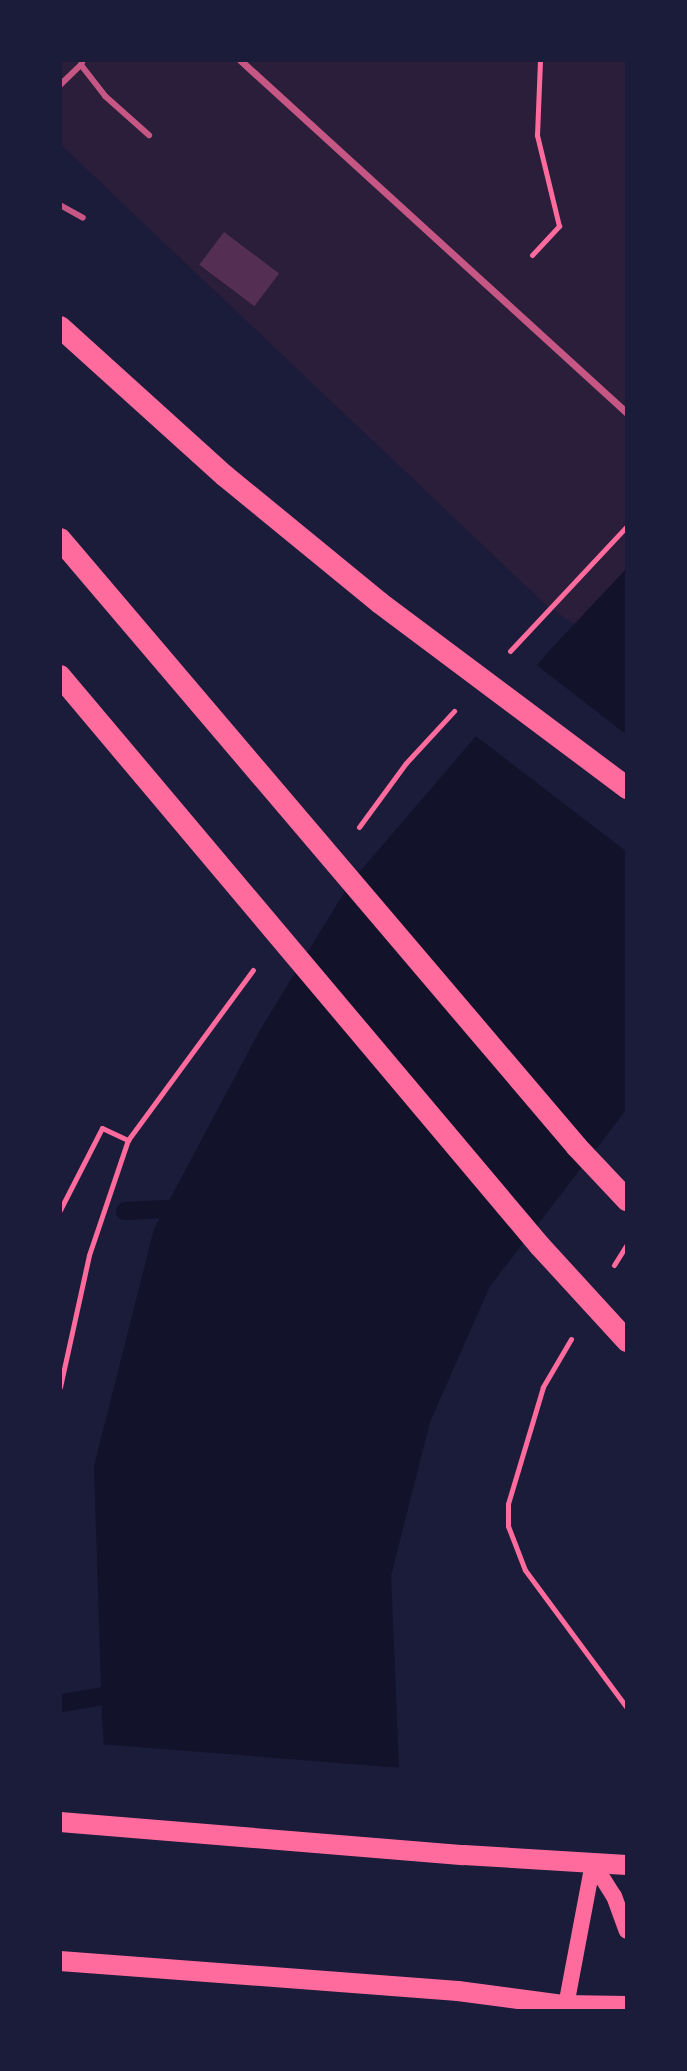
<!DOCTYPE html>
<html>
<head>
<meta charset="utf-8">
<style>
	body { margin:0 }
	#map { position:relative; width:687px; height:2071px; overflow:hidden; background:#1b1b3a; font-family:Helvetica,sans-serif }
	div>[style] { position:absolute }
	.green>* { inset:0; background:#2a1e3b }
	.water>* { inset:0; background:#12122b }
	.pier>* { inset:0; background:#1b1b3a }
	.stream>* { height:18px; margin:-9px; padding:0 9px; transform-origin:9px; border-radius:9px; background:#12122b }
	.building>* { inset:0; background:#542f53; transform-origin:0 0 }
	.path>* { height:5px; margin:-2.5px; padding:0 2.5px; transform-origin:2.5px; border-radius:2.5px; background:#ff6b9d }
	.service>* { height:6px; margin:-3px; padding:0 3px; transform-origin:3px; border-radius:3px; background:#c65784 }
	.pedestrian>* { height:7px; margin:-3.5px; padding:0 3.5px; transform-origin:3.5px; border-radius:3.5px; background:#c65784 }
	.secondary>* { height:16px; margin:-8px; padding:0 8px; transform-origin:8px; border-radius:8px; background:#ff6b9d }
	.primary>* { height:20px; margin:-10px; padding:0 10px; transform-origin:10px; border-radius:10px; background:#ff6b9d }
	.trunk>* { height:22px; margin:-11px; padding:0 11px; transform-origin:11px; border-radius:11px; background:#ff6b9d }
	span { translate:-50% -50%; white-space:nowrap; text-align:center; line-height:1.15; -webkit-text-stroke:8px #1b1b3a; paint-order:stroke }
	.frame { position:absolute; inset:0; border:62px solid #1b1b3a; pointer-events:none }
</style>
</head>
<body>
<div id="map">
	<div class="green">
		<div style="clip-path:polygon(60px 60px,627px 60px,627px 660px,546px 605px,60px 144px)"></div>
	</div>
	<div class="water">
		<div style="clip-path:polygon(627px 568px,627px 1109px,490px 1286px,430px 1422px,391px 1576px,409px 2011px,121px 2011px,102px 1716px,94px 1466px,154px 1229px,260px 1030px,350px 883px,550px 650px)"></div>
	</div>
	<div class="pier">
		<div style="clip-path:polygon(534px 663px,627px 735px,627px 852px,473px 734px)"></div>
		<div style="clip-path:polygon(100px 1744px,403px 1768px,413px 2011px,117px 2011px)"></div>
	</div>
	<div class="stream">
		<div style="left:125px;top:1211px;width:61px;rotate:-2.8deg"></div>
		<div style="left:63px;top:1703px;width:62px;rotate:-10.2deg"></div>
	</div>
	<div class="building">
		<div style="left:224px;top:232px;width:69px;height:41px;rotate:37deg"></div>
	</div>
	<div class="path">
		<div style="left:532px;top:255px;width:40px;rotate:-47deg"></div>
		<div style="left:559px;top:226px;width:94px;rotate:-103.6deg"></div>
		<div style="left:537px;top:135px;width:75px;rotate:-87.7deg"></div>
		<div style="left:510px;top:651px;width:171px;rotate:-46.9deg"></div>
		<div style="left:359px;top:827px;width:79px;rotate:-53.7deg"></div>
		<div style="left:406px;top:763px;width:71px;rotate:-47.3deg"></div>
		<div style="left:60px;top:1210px;width:92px;rotate:-62.9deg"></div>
		<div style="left:102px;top:1128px;width:29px;rotate:25deg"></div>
		<div style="left:614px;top:1265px;width:25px;rotate:-58deg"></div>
		<div style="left:571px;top:1339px;width:56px;rotate:120.3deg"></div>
		<div style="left:543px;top:1387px;width:122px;rotate:106.7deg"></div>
		<div style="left:508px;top:1504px;width:22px;rotate:90deg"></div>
		<div style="left:508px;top:1526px;width:47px;rotate:68.9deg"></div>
		<div style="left:525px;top:1570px;width:172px;rotate:53.5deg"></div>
		<div style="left:60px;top:1387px;width:135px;rotate:-77.6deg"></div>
		<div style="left:89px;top:1255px;width:121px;rotate:-71.3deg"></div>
		<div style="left:128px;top:1140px;width:211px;rotate:-53.7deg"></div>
	</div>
	<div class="service">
		<div style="left:83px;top:60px;width:5px;rotate:112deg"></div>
		<div style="left:81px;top:65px;width:39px;rotate:52deg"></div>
		<div style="left:105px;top:96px;width:59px;rotate:41.6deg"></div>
		<div style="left:60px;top:85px;width:29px;rotate:-44deg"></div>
		<div style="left:60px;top:205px;width:26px;rotate:29deg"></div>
	</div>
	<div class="pedestrian">
		<div style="left:240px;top:60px;width:524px;rotate:42.37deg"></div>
	</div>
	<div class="secondary">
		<div style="left:593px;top:1863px;width:39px;rotate:58deg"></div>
		<div style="left:614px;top:1896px;width:37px;rotate:70deg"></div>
		<div style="left:565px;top:2011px;width:151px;rotate:-79.3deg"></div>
	</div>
	<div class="primary">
		<div style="left:60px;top:1822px;width:405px;rotate:4.7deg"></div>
		<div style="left:464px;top:1855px;width:163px;rotate:3.5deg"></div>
		<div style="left:60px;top:1961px;width:399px;rotate:4.3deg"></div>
		<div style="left:458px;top:1991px;width:106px;rotate:7.6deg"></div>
		<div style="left:563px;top:2005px;width:64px;rotate:0.9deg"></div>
	</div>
	<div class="trunk">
		<div style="left:60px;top:327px;width:222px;rotate:42.1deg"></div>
		<div style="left:225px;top:476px;width:200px;rotate:39.3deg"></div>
		<div style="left:380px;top:603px;width:309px;rotate:36.8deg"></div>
		<div style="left:60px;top:539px;width:798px;rotate:49.62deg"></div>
		<div style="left:577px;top:1147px;width:73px;rotate:46.7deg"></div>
		<div style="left:60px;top:676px;width:745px;rotate:49.9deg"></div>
		<div style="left:540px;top:1246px;width:129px;rotate:47.5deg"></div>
	</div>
	<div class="frame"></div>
</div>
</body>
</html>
